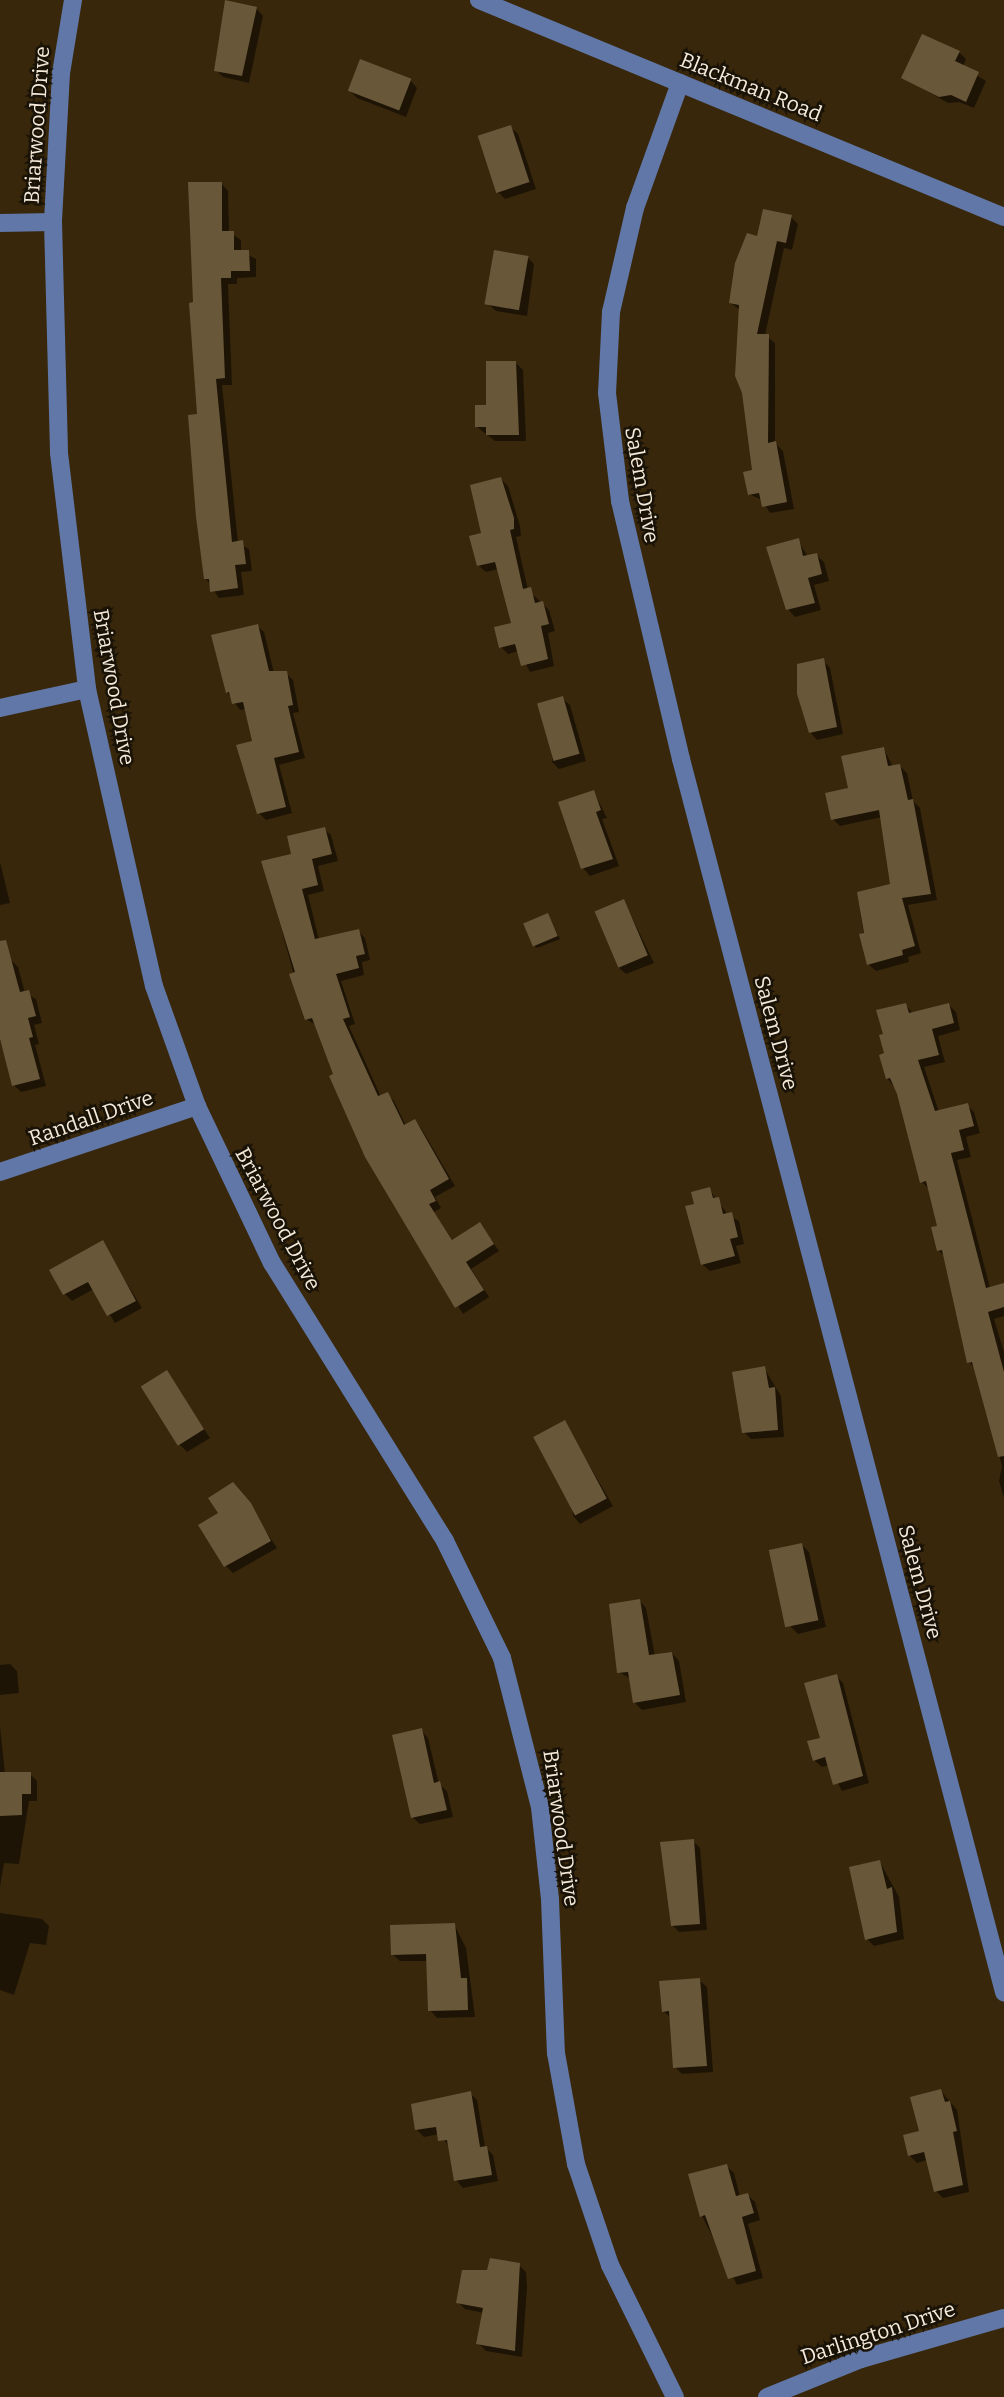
<!DOCTYPE html>
<html>
<head>
<meta charset="utf-8">
<style>
	body { margin:0 }
	#map { position:relative; width:1004px; height:2397px; overflow:hidden; background:#38270b; font-family:Bitter,serif }
	div>[style] { position:absolute }
	.shadow>* { inset:0; background:#0007 }
	.building>* { inset:0; background:#69573a; transform-origin:0 0 }
	.minor>* { height:18px; margin:-9px; padding:0 9px; transform-origin:9px; border-radius:9px; background:#6077a7 }
	span { translate:-50% -50%; white-space:nowrap; text-align:center; line-height:1.15; -webkit-text-stroke:5px #191207; paint-order:stroke }
	.street-label { font-size:21px; color:#f5eada }
</style>
</head>
<body>
<div id="map">
	<div class="shadow">
		<div style="clip-path:polygon(227px 2px,256px 8px,263px 16px,249px 83px,223px 77px,216px 70px)"></div>
		<div style="clip-path:polygon(959px 52px,966px 59px,963px 67px,986px 81px,974px 108px,959px 102px,948px 103px,904px 78px)"></div>
		<div style="clip-path:polygon(410px 80px,417px 88px,406px 117px,357px 98px,350px 91px)"></div>
		<div style="clip-path:polygon(510px 127px,518px 134px,536px 189px,505px 199px,498px 192px)"></div>
		<div style="clip-path:polygon(221px 183px,228px 191px,229px 232px,241px 240px,241px 251px,256px 259px,256px 277px,237px 278px,237px 284px,228px 284px,232px 385px,222px 385px,238px 543px,249px 549px,252px 571px,241px 572px,244px 595px,219px 598px,206px 579px,195px 304px)"></div>
		<div style="clip-path:polygon(791px 217px,798px 224px,792px 250px,784px 248px,765px 335px,775px 343px,775px 443px,783px 451px,794px 509px,770px 513px,762px 500px,749px 494px,754px 472px,740px 310px,731px 303px,759px 238px)"></div>
		<div style="clip-path:polygon(527px 257px,534px 264px,527px 316px,496px 311px,488px 304px)"></div>
		<div style="clip-path:polygon(516px 363px,523px 370px,526px 441px,495px 441px,477px 427px)"></div>
		<div style="clip-path:polygon(501px 479px,508px 486px,520px 526px,521px 536px,516px 537px,528px 590px,549px 610px,555px 631px,548px 633px,554px 666px,530px 672px,519px 651px,508px 654px,501px 647px,513px 624px,499px 569px,486px 572px,478px 565px)"></div>
		<div style="clip-path:polygon(798px 540px,808px 557px,816px 555px,824px 562px,829px 581px,814px 585px,821px 610px,795px 617px,788px 609px)"></div>
		<div style="clip-path:polygon(257px 626px,264px 632px,274px 673px,286px 673px,293px 680px,299px 712px,293px 713px,305px 758px,279px 765px,292px 813px,266px 820px,259px 813px,254px 742px,246px 709px,240px 710px,227px 692px)"></div>
		<div style="clip-path:polygon(823px 660px,830px 668px,843px 734px,817px 740px,810px 732px)"></div>
		<div style="clip-path:polygon(562px 698px,570px 705px,586px 761px,559px 769px,552px 762px)"></div>
		<div style="clip-path:polygon(884px 749px,893px 767px,900px 766px,907px 773px,913px 801px,920px 808px,937px 900px,908px 905px,921px 953px,908px 957px,909px 962px,876px 971px,868px 964px,860px 911px,892px 885px,882px 817px,840px 826px,833px 819px)"></div>
		<div style="clip-path:polygon(594px 792px,607px 818px,602px 819px,619px 866px,590px 876px,583px 868px)"></div>
		<div style="clip-path:polygon(324px 829px,331px 835px,338px 861px,318px 866px,324px 891px,308px 895px,319px 940px,358px 931px,365px 938px,370px 960px,362px 962px,364px 975px,341px 981px,355px 1024px,349px 1026px,381px 1097px,387px 1094px,394px 1101px,406px 1126px,414px 1121px,421px 1128px,455px 1186px,435px 1197px,441px 1208px,434px 1212px,453px 1241px,480px 1224px,499px 1251px,471px 1269px,489px 1297px,463px 1314px,366px 1156px,316px 1025px,306px 1019px,263px 862px,294px 855px)"></div>
		<div style="clip-path:polygon(0 862px,10px 903px,0 905px)"></div>
		<div style="clip-path:polygon(624px 901px,654px 963px,626px 974px,618px 967px)"></div>
		<div style="clip-path:polygon(548px 915px,560px 939px,537px 948px,534px 945px)"></div>
		<div style="clip-path:polygon(11px 960px,18px 967px,25px 993px,36px 999px,42px 1023px,34px 1025px,39px 1044px,35px 1045px,46px 1086px,21px 1092px,14px 1085px,0 1040px,0 963px)"></div>
		<div style="clip-path:polygon(906px 1005px,913px 1014px,949px 1005px,956px 1012px,960px 1030px,938px 1036px,945px 1062px,924px 1067px,939px 1112px,967px 1105px,974px 1112px,980px 1133px,966px 1137px,971px 1157px,957px 1160px,990px 1288px,1004px 1285px,1004px 1316px,994px 1319px,1004px 1352px,1004px 1498px,999px 1481px,1002px 1466px,976px 1369px,969px 1362px,946px 1258px,938px 1250px,939px 1227px,930px 1190px,922px 1182px,899px 1093px,887px 1078px,886px 1055px)"></div>
		<div style="clip-path:polygon(709px 1189px,728px 1215px,739px 1221px,744px 1244px,736px 1246px,741px 1263px,710px 1271px,702px 1264px,696px 1205px)"></div>
		<div style="clip-path:polygon(102px 1243px,142px 1308px,115px 1323px,94px 1289px,72px 1301px,65px 1294px)"></div>
		<div style="clip-path:polygon(764px 1368px,781px 1396px,784px 1437px,751px 1439px,744px 1432px)"></div>
		<div style="clip-path:polygon(166px 1372px,210px 1438px,187px 1452px,180px 1445px)"></div>
		<div style="clip-path:polygon(564px 1422px,613px 1506px,580px 1524px,573px 1516px)"></div>
		<div style="clip-path:polygon(240px 1492px,277px 1548px,233px 1573px,226px 1566px,220px 1513px)"></div>
		<div style="clip-path:polygon(802px 1545px,809px 1552px,826px 1627px,798px 1634px,791px 1627px)"></div>
		<div style="clip-path:polygon(639px 1600px,646px 1608px,655px 1656px,672px 1653px,679px 1661px,686px 1702px,642px 1710px,634px 1702px,631px 1679px,619px 1672px)"></div>
		<div style="clip-path:polygon(10px 1664px,17px 1671px,19px 1693px,0 1695px,0 1665px)"></div>
		<div style="clip-path:polygon(836px 1676px,843px 1683px,869px 1783px,842px 1791px,829px 1765px,822px 1767px,814px 1760px)"></div>
		<div style="clip-path:polygon(0 1726px,5px 1774px,30px 1774px,37px 1781px,37px 1801px,29px 1801px,19px 1864px,4px 1863px,0 1887px)"></div>
		<div style="clip-path:polygon(421px 1730px,428px 1738px,439px 1784px,447px 1791px,453px 1817px,420px 1824px,412px 1817px)"></div>
		<div style="clip-path:polygon(693px 1841px,700px 1848px,707px 1930px,679px 1932px,672px 1925px)"></div>
		<div style="clip-path:polygon(880px 1862px,899px 1897px,904px 1939px,874px 1946px,867px 1939px)"></div>
		<div style="clip-path:polygon(0 1913px,42px 1919px,49px 1926px,46px 1945px,30px 1943px,14px 1995px,0 1990px)"></div>
		<div style="clip-path:polygon(454px 1924px,466px 1948px,475px 2017px,437px 2018px,430px 2010px,428px 1961px,400px 1961px,392px 1954px)"></div>
		<div style="clip-path:polygon(699px 1980px,707px 1987px,713px 2072px,682px 2074px,675px 2067px,672px 2019px,663px 2011px)"></div>
		<div style="clip-path:polygon(941px 2091px,957px 2110px,969px 2192px,943px 2198px,936px 2191px,927px 2160px,917px 2163px,910px 2156px)"></div>
		<div style="clip-path:polygon(470px 2093px,477px 2100px,485px 2147px,493px 2155px,498px 2181px,463px 2188px,456px 2180px,450px 2147px,439px 2134px,424px 2137px,417px 2130px)"></div>
		<div style="clip-path:polygon(726px 2166px,734px 2173px,740px 2197px,748px 2195px,755px 2202px,760px 2220px,748px 2224px,763px 2278px,737px 2285px,702px 2216px)"></div>
		<div style="clip-path:polygon(519px 2265px,526px 2272px,527px 2288px,522px 2357px,486px 2351px,478px 2343px,484px 2313px,465px 2309px,458px 2302px,489px 2272px)"></div>
	</div>
	<div class="building">
		<div style="clip-path:polygon(225px 0,257px 7px,242px 76px,214px 71px)"></div>
		<div style="clip-path:polygon(922px 34px,960px 51px,955px 61px,979px 72px,966px 102px,951px 95px,939px 97px,901px 78px)"></div>
		<div style="left:360px;top:59px;width:55px;height:34px;rotate:21deg"></div>
		<div style="left:511px;top:125px;width:60px;height:35px;rotate:72deg"></div>
		<div style="clip-path:polygon(188px 182px,222px 182px,222px 231px,234px 231px,234px 250px,249px 250px,250px 271px,231px 271px,231px 278px,221px 278px,225px 378px,216px 379px,232px 542px,243px 540px,246px 564px,235px 565px,238px 588px,210px 592px,209px 579px,204px 579px,196px 517px,188px 415px,197px 414px,189px 303px,193px 302px)"></div>
		<div style="clip-path:polygon(763px 209px,792px 215px,786px 243px,777px 241px,757px 334px,769px 334px,768px 443px,776px 441px,787px 502px,762px 507px,759px 493px,748px 495px,743px 472px,752px 470px,742px 393px,735px 376px,739px 305px,729px 303px,735px 263px,747px 233px,757px 236px)"></div>
		<div style="left:494px;top:250px;width:35px;height:55px;rotate:10deg"></div>
		<div style="clip-path:polygon(486px 361px,516px 361px,519px 435px,486px 435px,486px 427px,475px 427px,475px 405px,486px 405px)"></div>
		<div style="clip-path:polygon(501px 477px,514px 518px,514px 529px,510px 530px,523px 589px,531px 587px,535px 603px,543px 601px,549px 624px,541px 626px,548px 659px,521px 666px,515px 644px,499px 648px,494px 627px,511px 623px,495px 562px,477px 566px,469px 536px,481px 533px,470px 485px)"></div>
		<div style="clip-path:polygon(799px 538px,803px 556px,817px 553px,822px 574px,808px 578px,815px 603px,786px 610px,766px 547px)"></div>
		<div style="clip-path:polygon(258px 624px,269px 671px,287px 671px,293px 705px,288px 706px,299px 752px,274px 758px,286px 807px,257px 814px,236px 745px,252px 741px,243px 702px,232px 704px,229px 692px,226px 693px,211px 635px)"></div>
		<div style="clip-path:polygon(824px 658px,837px 727px,809px 733px,797px 694px,797px 664px)"></div>
		<div style="left:563px;top:696px;width:60px;height:27px;rotate:74deg"></div>
		<div style="clip-path:polygon(884px 747px,888px 766px,900px 764px,908px 800px,913px 799px,931px 894px,902px 898px,915px 946px,902px 950px,903px 955px,867px 965px,859px 934px,864px 933px,857px 892px,890px 884px,879px 810px,831px 820px,825px 793px,848px 788px,841px 756px)"></div>
		<div style="clip-path:polygon(594px 790px,601px 810px,596px 812px,613px 859px,581px 869px,558px 802px)"></div>
		<div style="clip-path:polygon(325px 827px,332px 854px,312px 859px,318px 885px,302px 889px,315px 939px,359px 929px,365px 954px,356px 956px,359px 968px,336px 974px,350px 1017px,343px 1019px,378px 1096px,388px 1092px,404px 1125px,415px 1119px,449px 1179px,430px 1190px,436px 1201px,429px 1204px,452px 1240px,480px 1222px,494px 1244px,466px 1262px,484px 1290px,455px 1308px,365px 1157px,329px 1076px,333px 1074px,312px 1018px,305px 1020px,289px 974px,295px 972px,261px 861px,291px 854px,287px 836px)"></div>
		<div style="left:624px;top:899px;width:61px;height:32px;rotate:67deg"></div>
		<div style="left:548px;top:913px;width:25px;height:27px;rotate:67deg"></div>
		<div style="clip-path:polygon(6px 940px,20px 992px,29px 990px,36px 1016px,28px 1018px,33px 1037px,29px 1038px,40px 1079px,12px 1086px,0 1039px,0 941px)"></div>
		<div style="clip-path:polygon(906px 1003px,909px 1013px,949px 1003px,954px 1023px,932px 1029px,939px 1055px,918px 1060px,935px 1111px,968px 1103px,974px 1126px,959px 1130px,964px 1150px,951px 1153px,986px 1288px,1004px 1283px,1004px 1307px,988px 1312px,1004px 1372px,1004px 1456px,998px 1457px,972px 1362px,967px 1363px,942px 1250px,937px 1251px,931px 1227px,937px 1226px,926px 1181px,920px 1183px,897px 1094px,890px 1078px,886px 1079px,879px 1055px,884px 1053px,879px 1035px,883px 1034px,876px 1010px)"></div>
		<div style="clip-path:polygon(710px 1187px,713px 1198px,719px 1197px,723px 1214px,732px 1212px,738px 1237px,730px 1239px,735px 1256px,701px 1265px,685px 1206px,694px 1204px,691px 1192px)"></div>
		<div style="clip-path:polygon(103px 1240px,136px 1301px,107px 1316px,88px 1282px,63px 1295px,49px 1270px)"></div>
		<div style="clip-path:polygon(765px 1366px,769px 1388px,775px 1387px,778px 1430px,742px 1433px,732px 1372px)"></div>
		<div style="left:167px;top:1370px;width:70px;height:31px;rotate:58deg"></div>
		<div style="left:565px;top:1420px;width:89px;height:36px;rotate:62deg"></div>
		<div style="clip-path:polygon(233px 1482px,251px 1503px,271px 1541px,224px 1567px,198px 1525px,218px 1513px,208px 1498px)"></div>
		<div style="left:802px;top:1543px;width:79px;height:34px;rotate:78deg"></div>
		<div style="clip-path:polygon(640px 1599px,649px 1655px,672px 1652px,680px 1695px,633px 1703px,628px 1672px,617px 1673px,609px 1604px)"></div>
		<div style="clip-path:polygon(837px 1674px,863px 1776px,833px 1785px,825px 1757px,813px 1761px,807px 1741px,820px 1738px,804px 1683px)"></div>
		<div style="clip-path:polygon(422px 1728px,434px 1783px,440px 1781px,447px 1810px,411px 1818px,392px 1735px)"></div>
		<div style="clip-path:polygon(0 1772px,31px 1772px,31px 1794px,22px 1794px,22px 1815px,0 1816px)"></div>
		<div style="clip-path:polygon(694px 1839px,700px 1924px,671px 1926px,660px 1842px)"></div>
		<div style="clip-path:polygon(880px 1860px,887px 1889px,892px 1887px,897px 1932px,865px 1940px,849px 1867px)"></div>
		<div style="clip-path:polygon(455px 1923px,461px 1978px,467px 1978px,468px 2010px,428px 2011px,426px 1954px,391px 1955px,390px 1925px)"></div>
		<div style="clip-path:polygon(700px 1978px,707px 2066px,673px 2068px,669px 2011px,662px 2012px,659px 1981px)"></div>
		<div style="clip-path:polygon(941px 2089px,945px 2102px,950px 2101px,957px 2131px,953px 2132px,963px 2185px,934px 2192px,924px 2152px,908px 2156px,903px 2135px,919px 2131px,910px 2097px)"></div>
		<div style="clip-path:polygon(471px 2091px,480px 2147px,487px 2146px,492px 2175px,454px 2181px,447px 2140px,438px 2141px,436px 2127px,415px 2130px,411px 2104px)"></div>
		<div style="clip-path:polygon(727px 2164px,736px 2196px,748px 2193px,754px 2213px,742px 2217px,756px 2271px,728px 2279px,705px 2215px,700px 2217px,688px 2174px)"></div>
		<div style="clip-path:polygon(490px 2258px,520px 2263px,515px 2351px,476px 2344px,483px 2308px,456px 2303px,462px 2270px,487px 2270px)"></div>
	</div>
	<div class="minor">
		<div style="left:73px;top:0;width:74px;rotate:99.3deg"></div>
		<div style="left:61px;top:73px;width:149px;rotate:93.1deg"></div>
		<div style="left:53px;top:222px;width:231px;rotate:88.5deg"></div>
		<div style="left:59px;top:453px;width:238px;rotate:83.2deg"></div>
		<div style="left:87px;top:689px;width:304px;rotate:77.3deg"></div>
		<div style="left:154px;top:986px;width:127px;rotate:70.3deg"></div>
		<div style="left:197px;top:1106px;width:174px;rotate:64.5deg"></div>
		<div style="left:272px;top:1263px;width:327px;rotate:58.1deg"></div>
		<div style="left:445px;top:1541px;width:130px;rotate:64deg"></div>
		<div style="left:502px;top:1658px;width:154px;rotate:75.7deg"></div>
		<div style="left:540px;top:1807px;width:93px;rotate:83.8deg"></div>
		<div style="left:550px;top:1899px;width:154px;rotate:87.8deg"></div>
		<div style="left:556px;top:2053px;width:113px;rotate:79.8deg"></div>
		<div style="left:576px;top:2164px;width:107px;rotate:71.4deg"></div>
		<div style="left:610px;top:2265px;width:147px;rotate:63.8deg"></div>
		<div style="left:479px;top:0;width:568px;rotate:22.46deg"></div>
		<div style="left:680px;top:83px;width:133px;rotate:109.8deg"></div>
		<div style="left:635px;top:208px;width:107px;rotate:103deg"></div>
		<div style="left:611px;top:312px;width:81px;rotate:92.8deg"></div>
		<div style="left:607px;top:393px;width:109px;rotate:83.1deg"></div>
		<div style="left:620px;top:501px;width:265px;rotate:76.7deg"></div>
		<div style="left:681px;top:759px;width:1275px;rotate:75.32deg"></div>
		<div style="left:0;top:223px;width:53px;rotate:-1.1deg"></div>
		<div style="left:0;top:708px;width:89px;rotate:-12.3deg"></div>
		<div style="left:0;top:1172px;width:208px;rotate:-18.5deg"></div>
		<div style="left:767px;top:2397px;width:101px;rotate:-22deg"></div>
		<div style="left:861px;top:2359px;width:149px;rotate:-16deg"></div>
	</div>
	<div class="street-label">
		<span style="left:751px;top:87px;rotate:22deg">Blackman Road</span>
		<span style="left:37px;top:125px;rotate:-86deg">Briarwood Drive</span>
		<span style="left:642px;top:485px;rotate:80deg">Salem Drive</span>
		<span style="left:114px;top:687px;rotate:80deg">Briarwood Drive</span>
		<span style="left:776px;top:1033px;rotate:75deg">Salem Drive</span>
		<span style="left:91px;top:1118px;rotate:-19deg">Randall Drive</span>
		<span style="left:278px;top:1219px;rotate:62deg">Briarwood Drive</span>
		<span style="left:920px;top:1582px;rotate:75deg">Salem Drive</span>
		<span style="left:561px;top:1828px;rotate:82deg">Briarwood Drive</span>
		<span style="left:878px;top:2333px;rotate:-18deg">Darlington Drive</span>
	</div>
</div>
</body>
</html>
